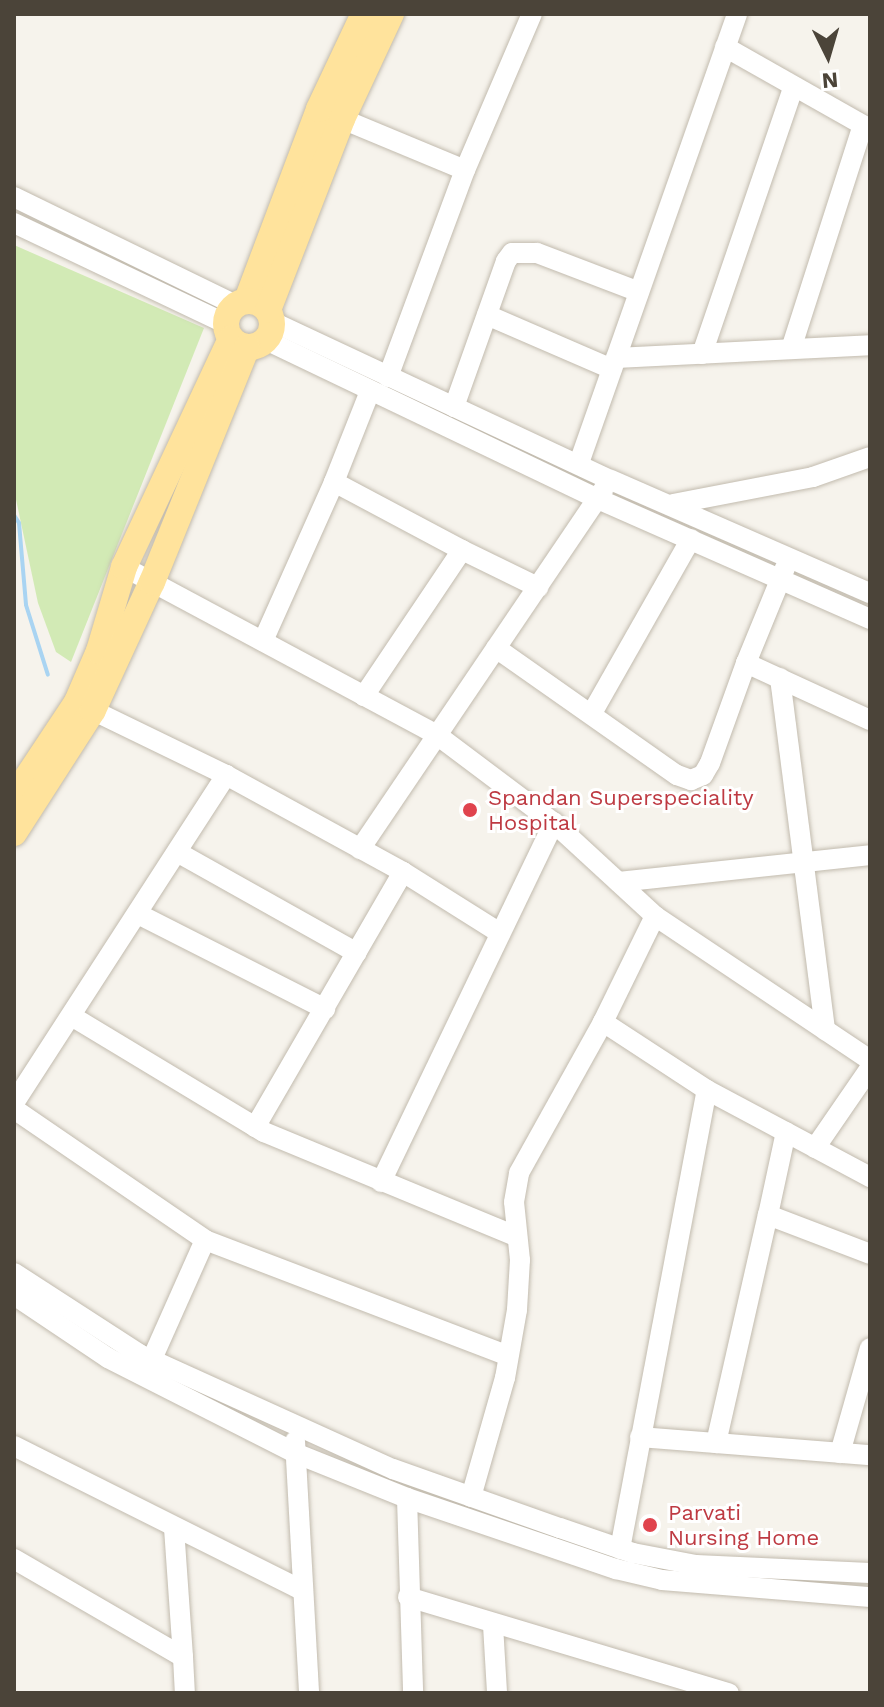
<!DOCTYPE html>
<html>
<head>
<meta charset="utf-8">
<style>
	body { margin:0 }
	#map { position:relative; width:884px; height:1707px; overflow:hidden; background:#f6f3ec; font-family:"Work Sans",sans-serif }
	div>[style] { position:absolute }
	.green>* { inset:0; background:#d2eab5 }
	.stream>* { height:4px; margin:-2px; padding:0 2px; transform-origin:2px; border-radius:2px; background:#a9d4f2 }
	.roads { filter:drop-shadow(0 0 2px #c2bbae) drop-shadow(0 0 2px #c2bbae) }
	.minor>* { height:20px; margin:-10px; padding:0 10px; transform-origin:10px; border-radius:10px; background:#fff }
	.major>* { height:26px; margin:-13px; padding:0 13px; transform-origin:13px; border-radius:13px; background:#ffe39c }
	.major>.ring { margin:-13px; padding:0; box-sizing:content-box; background:none; border:26px solid #ffe39c; border-radius:50% }
	.dots>* { width:22px; height:22px; translate:-50% -50%; box-sizing:border-box; border:4px solid #fff; border-radius:50% }
	span { translate:-50% -50%; white-space:nowrap; text-align:center; line-height:1.15; -webkit-text-stroke:6px #fff; paint-order:stroke }
	.health-label { font-size:22px; color:#be3a42 }
	.left { translate:0 -50%; text-align:left }
	.frame { position:absolute; inset:0; border:16px solid #4b4439; pointer-events:none }
	.north { position:absolute; left:788px; top:16px; width:80px; height:80px; -webkit-text-stroke:6px #fff; paint-order:stroke; rotate:175deg; font-size:22px; font-weight:700; line-height:32px; text-align:center; color:#4b4439 }
	.north::after { content:''; display:block; margin:auto; width:28px; height:36px; background:#4b4439; clip-path:polygon(50% 0,100% 100%,50% 72%,0 100%) }
</style>
</head>
<body>
<div id="map">
	<div class="green">
		<div style="clip-path:polygon(14px 245px,204px 328px,71px 662px,56px 652px,38px 603px,14px 490px)"></div>
	</div>
	<div class="stream">
		<div style="left:14px;top:515px;width:9px;rotate:58deg"></div>
		<div style="left:19px;top:523px;width:82px;rotate:85.1deg"></div>
		<div style="left:26px;top:605px;width:73px;rotate:72.6deg"></div>
	</div>
	<div class="roads">
		<div class="minor">
			<div style="left:725px;top:47px;width:167px;rotate:29.5deg"></div>
			<div style="left:328px;top:113px;width:148px;rotate:22.6deg"></div>
			<div style="left:14px;top:197px;width:246px;rotate:26deg"></div>
			<div style="left:14px;top:223px;width:233px;rotate:25.4deg"></div>
			<div style="left:487px;top:315px;width:136px;rotate:23.4deg"></div>
			<div style="left:273px;top:322px;width:373px;rotate:25.1deg"></div>
			<div style="left:611px;top:480px;width:283px;rotate:23.6deg"></div>
			<div style="left:266px;top:340px;width:368px;rotate:25.6deg"></div>
			<div style="left:598px;top:499px;width:297px;rotate:23.8deg"></div>
			<div style="left:791px;top:349px;width:235px;rotate:-72.2deg"></div>
			<div style="left:702px;top:354px;width:283px;rotate:-71.1deg"></div>
			<div style="left:616px;top:358px;width:254px;rotate:-2.9deg"></div>
			<div style="left:388px;top:377px;width:221px;rotate:-69.6deg"></div>
			<div style="left:465px;top:170px;width:170px;rotate:-66.8deg"></div>
			<div style="left:454px;top:407px;width:155px;rotate:-70.4deg"></div>
			<div style="left:506px;top:261px;width:10px;rotate:-53deg"></div>
			<div style="left:512px;top:253px;width:25px"></div>
			<div style="left:537px;top:253px;width:109px;rotate:20.9deg"></div>
			<div style="left:579px;top:463px;width:476px;rotate:-70.6deg"></div>
			<div style="left:334px;top:482px;width:98px;rotate:-68.4deg"></div>
			<div style="left:673px;top:504px;width:143px;rotate:-10.9deg"></div>
			<div style="left:813px;top:477px;width:60px;rotate:-19.3deg"></div>
			<div style="left:462px;top:550px;width:85px;rotate:26deg"></div>
			<div style="left:124px;top:567px;width:355px;rotate:28.2deg"></div>
			<div style="left:437px;top:735px;width:146px;rotate:36.9deg"></div>
			<div style="left:554px;top:823px;width:137px;rotate:42.6deg"></div>
			<div style="left:655px;top:916px;width:259px;rotate:33.8deg"></div>
			<div style="left:785px;top:568px;width:103px;rotate:112.3deg"></div>
			<div style="left:746px;top:663px;width:136px;rotate:24.7deg"></div>
			<div style="left:263px;top:641px;width:174px;rotate:-65.9deg"></div>
			<div style="left:334px;top:482px;width:145px;rotate:28deg"></div>
			<div style="left:462px;top:550px;width:176px;rotate:123.9deg"></div>
			<div style="left:496px;top:648px;width:221px;rotate:35.1deg"></div>
			<div style="left:677px;top:775px;width:15px;rotate:20deg"></div>
			<div style="left:691px;top:780px;width:13px;rotate:-23deg"></div>
			<div style="left:703px;top:775px;width:14px;rotate:-60deg"></div>
			<div style="left:710px;top:763px;width:106px;rotate:-70.2deg"></div>
			<div style="left:780px;top:678px;width:355px;rotate:82.7deg"></div>
			<div style="left:592px;top:713px;width:200px;rotate:-60.4deg"></div>
			<div style="left:226px;top:775px;width:202px;rotate:28.7deg"></div>
			<div style="left:403px;top:872px;width:295px;rotate:120.1deg"></div>
			<div style="left:360px;top:849px;width:435px;rotate:-55.9deg"></div>
			<div style="left:177px;top:852px;width:206px;rotate:29.3deg"></div>
			<div style="left:403px;top:872px;width:115px;rotate:32.2deg"></div>
			<div style="left:619px;top:882px;width:252px;rotate:-6.1deg"></div>
			<div style="left:138px;top:914px;width:210px;rotate:26.9deg"></div>
			<div style="left:73px;top:1017px;width:223px;rotate:31.1deg"></div>
			<div style="left:264px;top:1132px;width:274px;rotate:22.5deg"></div>
			<div style="left:603px;top:1022px;width:124px;rotate:33.2deg"></div>
			<div style="left:707px;top:1090px;width:185px;rotate:28.1deg"></div>
			<div style="left:14px;top:1103px;width:391px;rotate:-57.1deg"></div>
			<div style="left:226px;top:775px;width:162px;rotate:-154.1deg"></div>
			<div style="left:14px;top:1109px;width:232px;rotate:34.4deg"></div>
			<div style="left:205px;top:1240px;width:324px;rotate:20.9deg"></div>
			<div style="left:815px;top:1148px;width:97px;rotate:-55.5deg"></div>
			<div style="left:381px;top:1182px;width:399px;rotate:-64.3deg"></div>
			<div style="left:768px;top:1215px;width:85px;rotate:-77.8deg"></div>
			<div style="left:14px;top:1273px;width:149px;rotate:32.9deg"></div>
			<div style="left:139px;top:1354px;width:279px;rotate:24.4deg"></div>
			<div style="left:393px;top:1469px;width:177px;rotate:19.5deg"></div>
			<div style="left:560px;top:1528px;width:77px;rotate:18.9deg"></div>
			<div style="left:633px;top:1553px;width:64px;rotate:10.8deg"></div>
			<div style="left:696px;top:1565px;width:174px;rotate:2.6deg"></div>
			<div style="left:14px;top:1295px;width:113px;rotate:33.8deg"></div>
			<div style="left:108px;top:1358px;width:210px;rotate:26.9deg"></div>
			<div style="left:295px;top:1453px;width:121px;rotate:21.9deg"></div>
			<div style="left:407px;top:1498px;width:221px;rotate:18.8deg"></div>
			<div style="left:616px;top:1569px;width:47px;rotate:13.4deg"></div>
			<div style="left:662px;top:1580px;width:209px;rotate:4.7deg"></div>
			<div style="left:152px;top:1359px;width:130px;rotate:-66deg"></div>
			<div style="left:640px;top:1437px;width:231px;rotate:4.5deg"></div>
			<div style="left:295px;top:1441px;width:252px;rotate:86.8deg"></div>
			<div style="left:716px;top:1443px;width:234px;rotate:-77.2deg"></div>
			<div style="left:768px;top:1215px;width:109px;rotate:20.9deg"></div>
			<div style="left:14px;top:1446px;width:323px;rotate:26.6deg"></div>
			<div style="left:840px;top:1453px;width:109px;rotate:-74.1deg"></div>
			<div style="left:471px;top:1497px;width:124px;rotate:-74.1deg"></div>
			<div style="left:505px;top:1378px;width:69px;rotate:-80deg"></div>
			<div style="left:517px;top:1310px;width:50px;rotate:-86.6deg"></div>
			<div style="left:520px;top:1260px;width:58px;rotate:-95.9deg"></div>
			<div style="left:514px;top:1202px;width:29px;rotate:-80deg"></div>
			<div style="left:519px;top:1173px;width:173px;rotate:-60.9deg"></div>
			<div style="left:603px;top:1022px;width:118px;rotate:-63.9deg"></div>
			<div style="left:407px;top:1498px;width:195px;rotate:88.2deg"></div>
			<div style="left:174px;top:1528px;width:129px;rotate:86deg"></div>
			<div style="left:620px;top:1549px;width:467px;rotate:-79.3deg"></div>
			<div style="left:14px;top:1559px;width:195px;rotate:30.1deg"></div>
			<div style="left:183px;top:1657px;width:36px;rotate:87deg"></div>
			<div style="left:408px;top:1597px;width:335px;rotate:16.7deg"></div>
			<div style="left:493px;top:1625px;width:68px;rotate:86.6deg"></div>
		</div>
		<div class="major">
			<div style="left:247px;top:300px;width:204px;rotate:-69.3deg"></div>
			<div style="left:319px;top:109px;width:105px;rotate:-64.7deg"></div>
			<div class="ring" style="left:226px;top:301px;width:20px;height:20px"></div>
			<div style="left:268px;top:310px;width:205px;rotate:-68.8deg"></div>
			<div style="left:342px;top:119px;width:116px;rotate:-65deg"></div>
			<div style="left:14px;top:797px;width:114px;rotate:-56.4deg"></div>
			<div style="left:77px;top:702px;width:56px;rotate:-66.7deg"></div>
			<div style="left:99px;top:651px;width:88px;rotate:-73.4deg"></div>
			<div style="left:124px;top:567px;width:252px;rotate:-64.9deg"></div>
			<div style="left:14px;top:833px;width:146px;rotate:-57.3deg"></div>
			<div style="left:93px;top:710px;width:141px;rotate:-65.3deg"></div>
			<div style="left:152px;top:582px;width:253px;rotate:-68deg"></div>
		</div>
	</div>
	<div class="dots">
		<div style="left:470px;top:810px;background:#e0444e"></div>
		<div style="left:650px;top:1525px;background:#e0444e"></div>
	</div>
	<div class="health-label">
		<span class="left" style="left:488px;top:810px">Spandan Superspeciality<br>Hospital</span>
		<span class="left" style="left:668px;top:1525px">Parvati<br>Nursing Home</span>
	</div>
	<div class="frame"></div>
	<div class="north">N</div>
</div>
</body>
</html>
